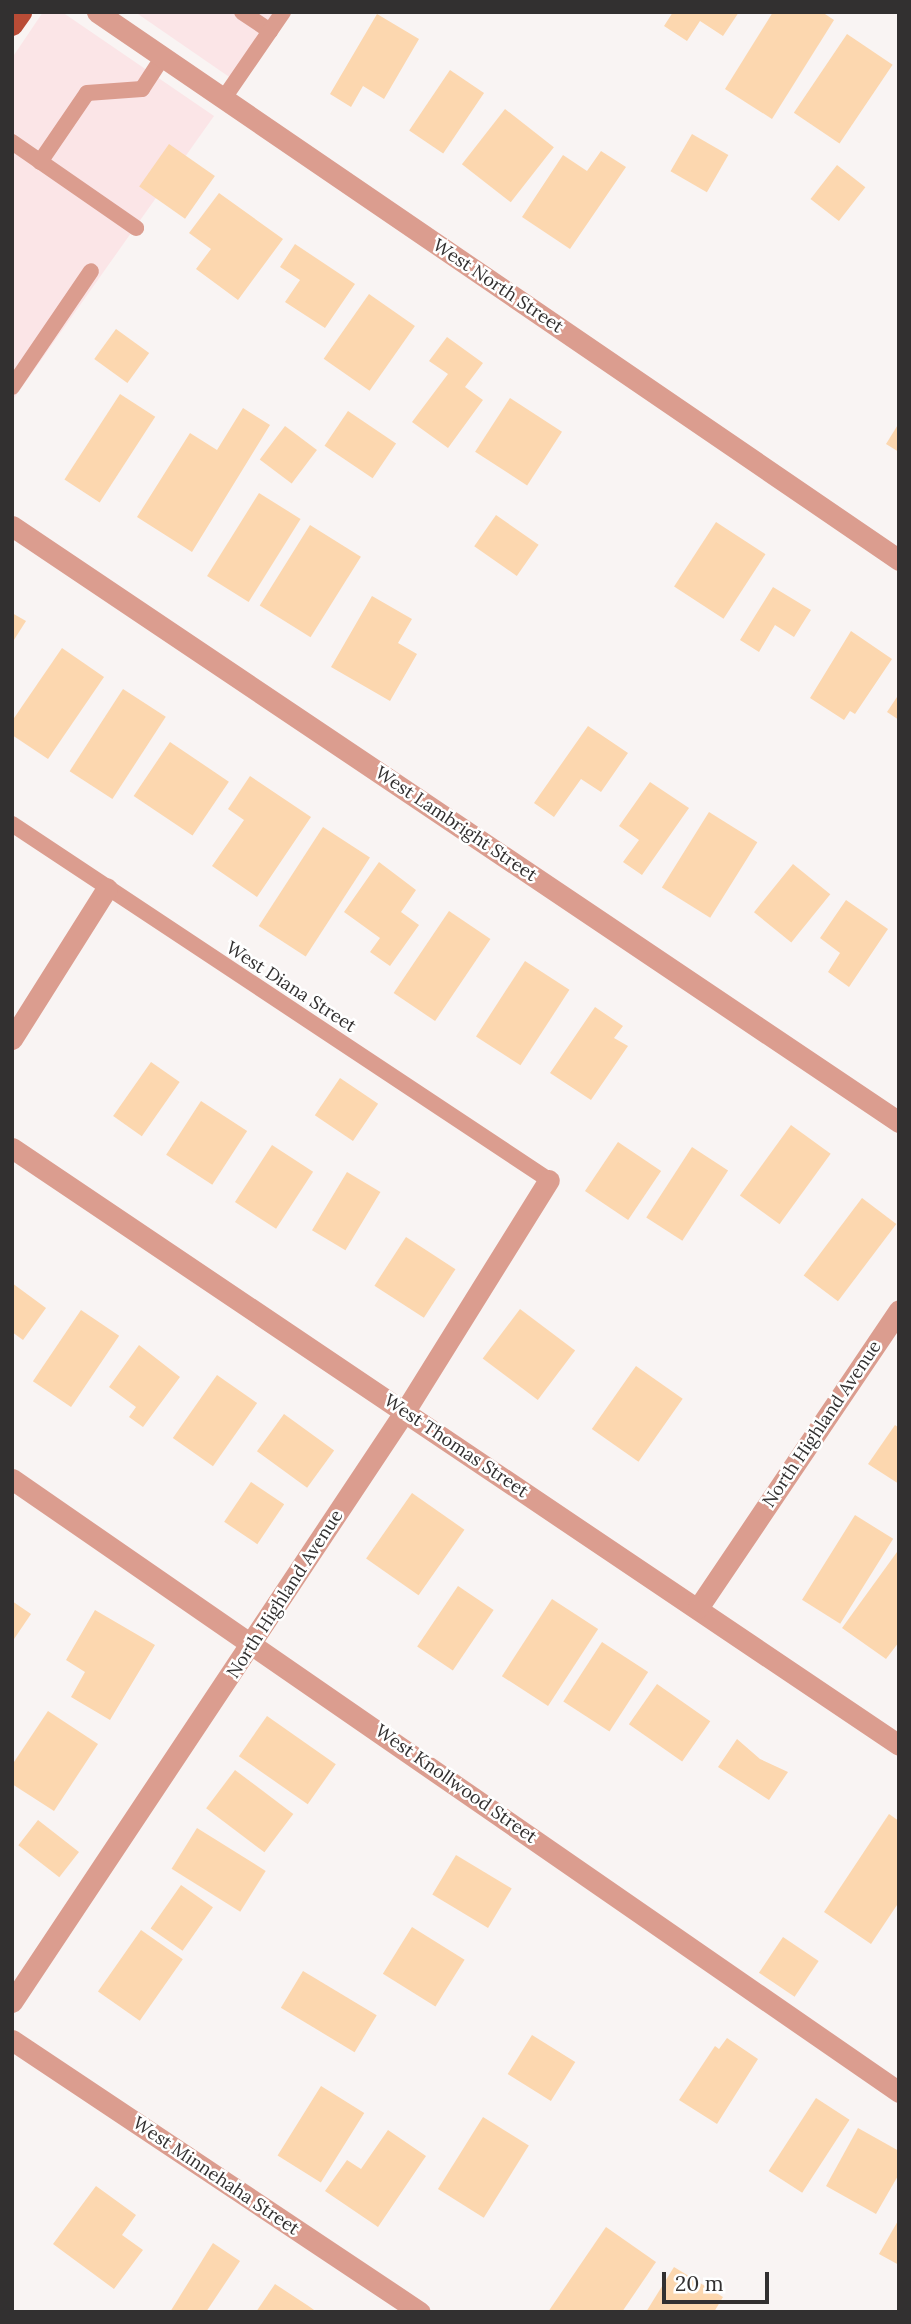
<!DOCTYPE html>
<html>
<head>
<meta charset="utf-8">
<style>
	body { margin:0 }
	#map { position:relative; width:911px; height:2324px; overflow:hidden; background:#f9f4f3; font-family:Lora,serif }
	div>[style] { position:absolute }
	.commercial>* { inset:0; background:#fbe5e7 }
	.building>* { inset:0; background:#fcd7af; transform-origin:0 0 }
	.lane>* { height:16px; margin:-8px; padding:0 8px; transform-origin:8px; border-radius:8px; background:#db9d8f }
	.street>* { height:21px; margin:-10.5px; padding:0 10.5px; transform-origin:10.5px; border-radius:10.5px; background:#db9d8f }
	.primary>* { height:21px; margin:-10.5px; padding:0 10.5px; transform-origin:10.5px; border-radius:10.5px; background:#b94c36 }
	span { translate:-50% -50%; white-space:nowrap; text-align:center; line-height:1.15; -webkit-text-stroke:5px #fff; paint-order:stroke }
	.street-label { font-size:18px; color:#323030 }
	.frame { position:absolute; inset:0; border:14px solid #323030; pointer-events:none }
	.scale { position:absolute; left:662px; top:2272px; width:107px; height:32px; box-sizing:border-box; border:4px solid #323030; border-top:0; padding-left:9px; font-size:21px; line-height:24px; white-space:nowrap; color:#323030; -webkit-text-stroke:5px #fff; paint-order:stroke }
</style>
</head>
<body>
<div id="map">
	<div class="commercial">
		<div style="clip-path:polygon(43px 12px,62px 12px,214px 116px,12px 401px,12px 58px)"></div>
		<div style="clip-path:polygon(135px 12px,287px 12px,238px 83px)"></div>
	</div>
	<div class="building">
		<div style="clip-path:polygon(673px 12px,739px 12px,723px 36px,700px 21px,687px 41px,664px 26px)"></div>
		<div style="clip-path:polygon(773px 12px,822px 12px,834px 20px,772px 119px,725px 89px)"></div>
		<div style="clip-path:polygon(377px 14px,419px 39px,384px 99px,363px 86px,351px 107px,330px 94px)"></div>
		<div style="left:847px;top:34px;width:55px;height:95px;rotate:34deg"></div>
		<div style="left:450px;top:70px;width:41px;height:73px;rotate:34deg"></div>
		<div style="left:505px;top:109px;width:62px;height:70px;rotate:38deg"></div>
		<div style="left:692px;top:134px;width:42px;height:43px;rotate:30deg"></div>
		<div style="left:169px;top:144px;width:56px;height:52px;rotate:35deg"></div>
		<div style="clip-path:polygon(601px 151px,626px 167px,570px 249px,522px 217px,563px 155px,587px 171px)"></div>
		<div style="left:837px;top:165px;width:36px;height:43px;rotate:38deg"></div>
		<div style="clip-path:polygon(219px 193px,283px 239px,238px 300px,196px 269px,211px 249px,189px 233px)"></div>
		<div style="clip-path:polygon(295px 244px,355px 284px,325px 328px,285px 302px,300px 280px,280px 267px)"></div>
		<div style="left:369px;top:294px;width:56px;height:79px;rotate:35deg"></div>
		<div style="left:116px;top:329px;width:41px;height:37px;rotate:36deg"></div>
		<div style="clip-path:polygon(447px 337px,483px 363px,465px 387px,483px 400px,448px 448px,412px 422px,448px 374px,429px 361px)"></div>
		<div style="left:120px;top:394px;width:42px;height:102px;rotate:33deg"></div>
		<div style="left:510px;top:398px;width:62px;height:64px;rotate:33deg"></div>
		<div style="clip-path:polygon(243px 408px,270px 425px,192px 552px,137px 517px,190px 433px,217px 450px)"></div>
		<div style="left:348px;top:411px;width:58px;height:42px;rotate:34deg"></div>
		<div style="clip-path:polygon(899px 423px,899px 452px,886px 444px)"></div>
		<div style="left:285px;top:426px;width:40px;height:42px;rotate:37deg"></div>
		<div style="left:259px;top:493px;width:49px;height:98px;rotate:32deg"></div>
		<div style="left:496px;top:515px;width:52px;height:38px;rotate:35deg"></div>
		<div style="left:716px;top:522px;width:59px;height:77px;rotate:33deg"></div>
		<div style="left:310px;top:525px;width:60px;height:95px;rotate:32deg"></div>
		<div style="clip-path:polygon(773px 587px,811px 610px,794px 637px,775px 625px,759px 652px,740px 640px)"></div>
		<div style="clip-path:polygon(372px 596px,412px 619px,398px 643px,417px 654px,390px 701px,331px 667px)"></div>
		<div style="clip-path:polygon(12px 613px,26px 621px,12px 643px)"></div>
		<div style="clip-path:polygon(851px 631px,892px 659px,855px 714px,850px 711px,844px 720px,810px 698px)"></div>
		<div style="clip-path:polygon(62px 648px,104px 677px,48px 759px,12px 735px,12px 721px)"></div>
		<div style="left:123px;top:689px;width:51px;height:98px;rotate:33deg"></div>
		<div style="clip-path:polygon(899px 694px,899px 720px,887px 712px)"></div>
		<div style="clip-path:polygon(588px 726px,628px 753px,601px 792px,581px 779px,554px 817px,534px 803px)"></div>
		<div style="left:170px;top:742px;width:71px;height:65px;rotate:34deg"></div>
		<div style="clip-path:polygon(250px 776px,311px 817px,257px 897px,212px 866px,244px 820px,228px 809px)"></div>
		<div style="clip-path:polygon(650px 782px,689px 808px,642px 875px,623px 862px,639px 840px,619px 826px)"></div>
		<div style="left:709px;top:812px;width:57px;height:89px;rotate:32deg"></div>
		<div style="left:323px;top:827px;width:56px;height:118px;rotate:33deg"></div>
		<div style="clip-path:polygon(379px 862px,416px 890px,401px 912px,419px 925px,390px 966px,370px 952px,380px 938px,344px 912px)"></div>
		<div style="left:793px;top:864px;width:48px;height:62px;rotate:39deg"></div>
		<div style="clip-path:polygon(846px 900px,888px 929px,849px 987px,828px 972px,840px 953px,820px 938px)"></div>
		<div style="left:449px;top:911px;width:50px;height:99px;rotate:34deg"></div>
		<div style="left:525px;top:961px;width:53px;height:90px;rotate:33deg"></div>
		<div style="clip-path:polygon(595px 1007px,623px 1026px,614px 1038px,628px 1046px,591px 1100px,550px 1073px)"></div>
		<div style="left:151px;top:1062px;width:35px;height:66px;rotate:35deg"></div>
		<div style="left:340px;top:1078px;width:46px;height:45px;rotate:34deg"></div>
		<div style="left:201px;top:1101px;width:55px;height:64px;rotate:33deg"></div>
		<div style="left:791px;top:1125px;width:49px;height:87px;rotate:36deg"></div>
		<div style="left:618px;top:1142px;width:52px;height:59px;rotate:34deg"></div>
		<div style="left:272px;top:1145px;width:49px;height:68px;rotate:33deg"></div>
		<div style="left:692px;top:1147px;width:43px;height:84px;rotate:33deg"></div>
		<div style="left:347px;top:1172px;width:39px;height:68px;rotate:31deg"></div>
		<div style="left:862px;top:1198px;width:43px;height:97px;rotate:37deg"></div>
		<div style="left:406px;top:1237px;width:59px;height:58px;rotate:33deg"></div>
		<div style="clip-path:polygon(12px 1283px,46px 1308px,23px 1340px,12px 1332px)"></div>
		<div style="left:520px;top:1309px;width:69px;height:62px;rotate:37deg"></div>
		<div style="left:81px;top:1310px;width:46px;height:86px;rotate:34deg"></div>
		<div style="clip-path:polygon(139px 1345px,180px 1377px,143px 1427px,129px 1417px,136px 1407px,109px 1387px)"></div>
		<div style="left:636px;top:1366px;width:57px;height:77px;rotate:35deg"></div>
		<div style="left:217px;top:1375px;width:49px;height:77px;rotate:35deg"></div>
		<div style="left:284px;top:1414px;width:62px;height:46px;rotate:36deg"></div>
		<div style="clip-path:polygon(895px 1425px,899px 1428px,899px 1484px,868px 1464px)"></div>
		<div style="left:251px;top:1482px;width:40px;height:48px;rotate:34deg"></div>
		<div style="left:412px;top:1493px;width:64px;height:80px;rotate:35deg"></div>
		<div style="left:855px;top:1515px;width:45px;height:100px;rotate:32deg"></div>
		<div style="clip-path:polygon(897px 1552px,899px 1642px,886px 1659px,842px 1628px)"></div>
		<div style="left:458px;top:1586px;width:43px;height:73px;rotate:34deg"></div>
		<div style="left:552px;top:1599px;width:55px;height:92px;rotate:33deg"></div>
		<div style="clip-path:polygon(12px 1601px,31px 1614px,12px 1642px)"></div>
		<div style="clip-path:polygon(95px 1610px,155px 1645px,110px 1720px,71px 1697px,85px 1672px,66px 1660px)"></div>
		<div style="left:602px;top:1642px;width:55px;height:71px;rotate:33deg"></div>
		<div style="left:657px;top:1684px;width:65px;height:49px;rotate:35deg"></div>
		<div style="clip-path:polygon(48px 1711px,98px 1744px,54px 1811px,12px 1784px,12px 1765px)"></div>
		<div style="left:267px;top:1716px;width:84px;height:49px;rotate:35deg"></div>
		<div style="clip-path:polygon(737px 1739px,760px 1759px,788px 1772px,769px 1800px,718px 1767px)"></div>
		<div style="left:235px;top:1770px;width:73px;height:48px;rotate:37deg"></div>
		<div style="clip-path:polygon(889px 1814px,899px 1821px,899px 1902px,871px 1944px,824px 1912px)"></div>
		<div style="left:38px;top:1820px;width:52px;height:32px;rotate:38deg"></div>
		<div style="left:197px;top:1828px;width:81px;height:48px;rotate:32deg"></div>
		<div style="left:456px;top:1855px;width:65px;height:46px;rotate:31deg"></div>
		<div style="left:181px;top:1885px;width:39px;height:53px;rotate:35deg"></div>
		<div style="left:412px;top:1927px;width:62px;height:55px;rotate:32deg"></div>
		<div style="left:141px;top:1930px;width:51px;height:75px;rotate:35deg"></div>
		<div style="left:783px;top:1937px;width:43px;height:43px;rotate:34deg"></div>
		<div style="left:303px;top:1971px;width:86px;height:43px;rotate:31deg"></div>
		<div style="left:532px;top:2035px;width:51px;height:46px;rotate:32deg"></div>
		<div style="clip-path:polygon(727px 2038px,758px 2059px,717px 2124px,679px 2100px,715px 2046px,719px 2049px)"></div>
		<div style="left:321px;top:2086px;width:51px;height:82px;rotate:32deg"></div>
		<div style="left:816px;top:2098px;width:40px;height:87px;rotate:33deg"></div>
		<div style="left:483px;top:2117px;width:54px;height:85px;rotate:32deg"></div>
		<div style="clip-path:polygon(858px 2128px,899px 2151px,899px 2174px,876px 2214px,826px 2186px)"></div>
		<div style="clip-path:polygon(388px 2130px,426px 2156px,378px 2227px,325px 2191px,347px 2160px,361px 2169px)"></div>
		<div style="clip-path:polygon(96px 2186px,136px 2215px,122px 2235px,143px 2250px,114px 2289px,53px 2244px)"></div>
		<div style="clip-path:polygon(899px 2219px,899px 2265px,879px 2254px)"></div>
		<div style="clip-path:polygon(606px 2227px,656px 2262px,622px 2312px,548px 2312px)"></div>
		<div style="clip-path:polygon(213px 2243px,240px 2261px,206px 2312px,170px 2312px)"></div>
		<div style="clip-path:polygon(674px 2267px,723px 2297px,714px 2312px,646px 2312px)"></div>
		<div style="clip-path:polygon(275px 2284px,307px 2305px,317px 2312px,256px 2312px)"></div>
	</div>
	<div class="lane">
		<div style="left:242px;top:12px;width:34px;rotate:34deg"></div>
		<div style="left:224px;top:98px;width:104px;rotate:-55.5deg"></div>
		<div style="left:12px;top:142px;width:151px;rotate:34.7deg"></div>
		<div style="left:40px;top:162px;width:83px;rotate:-55.7deg"></div>
		<div style="left:87px;top:93px;width:55px;rotate:-4.2deg"></div>
		<div style="left:142px;top:89px;width:38px;rotate:-57deg"></div>
		<div style="left:12px;top:387px;width:140px;rotate:-55.7deg"></div>
		<div style="left:12px;top:824px;width:644px;rotate:33.54deg"></div>
	</div>
	<div class="street">
		<div style="left:97px;top:12px;width:971px;rotate:34.34deg"></div>
		<div style="left:12px;top:526px;width:1069px;rotate:33.9deg"></div>
		<div style="left:12px;top:1039px;width:178px;rotate:-57.8deg"></div>
		<div style="left:12px;top:1148px;width:1069px;rotate:33.94deg"></div>
		<div style="left:12px;top:1479px;width:1078px;rotate:34.65deg"></div>
		<div style="left:698px;top:1608px;width:359px;rotate:-56deg"></div>
		<div style="left:12px;top:2002px;width:710px;rotate:-56.38deg"></div>
		<div style="left:405px;top:1411px;width:272px;rotate:-58.1deg"></div>
		<div style="left:12px;top:2040px;width:490px;rotate:33.7deg"></div>
	</div>
	<div class="primary">
		<div style="left:12px;top:25px;width:16px;rotate:-55deg"></div>
	</div>
	<div class="street-label">
		<span style="left:498px;top:286px;rotate:34deg">West North Street</span>
		<span style="left:456px;top:824px;rotate:34deg">West Lambright Street</span>
		<span style="left:291px;top:987px;rotate:33deg">West Diana Street</span>
		<span style="left:822px;top:1424px;rotate:-56deg">North Highland Avenue</span>
		<span style="left:456px;top:1446px;rotate:34deg">West Thomas Street</span>
		<span style="left:285px;top:1594px;rotate:-57deg">North Highland Avenue</span>
		<span style="left:456px;top:1784px;rotate:35deg">West Knollwood Street</span>
		<span style="left:216px;top:2176px;rotate:34deg">West Minnehaha Street</span>
	</div>
	<div class="frame"></div>
	<div class="scale">20 m</div>
</div>
</body>
</html>
